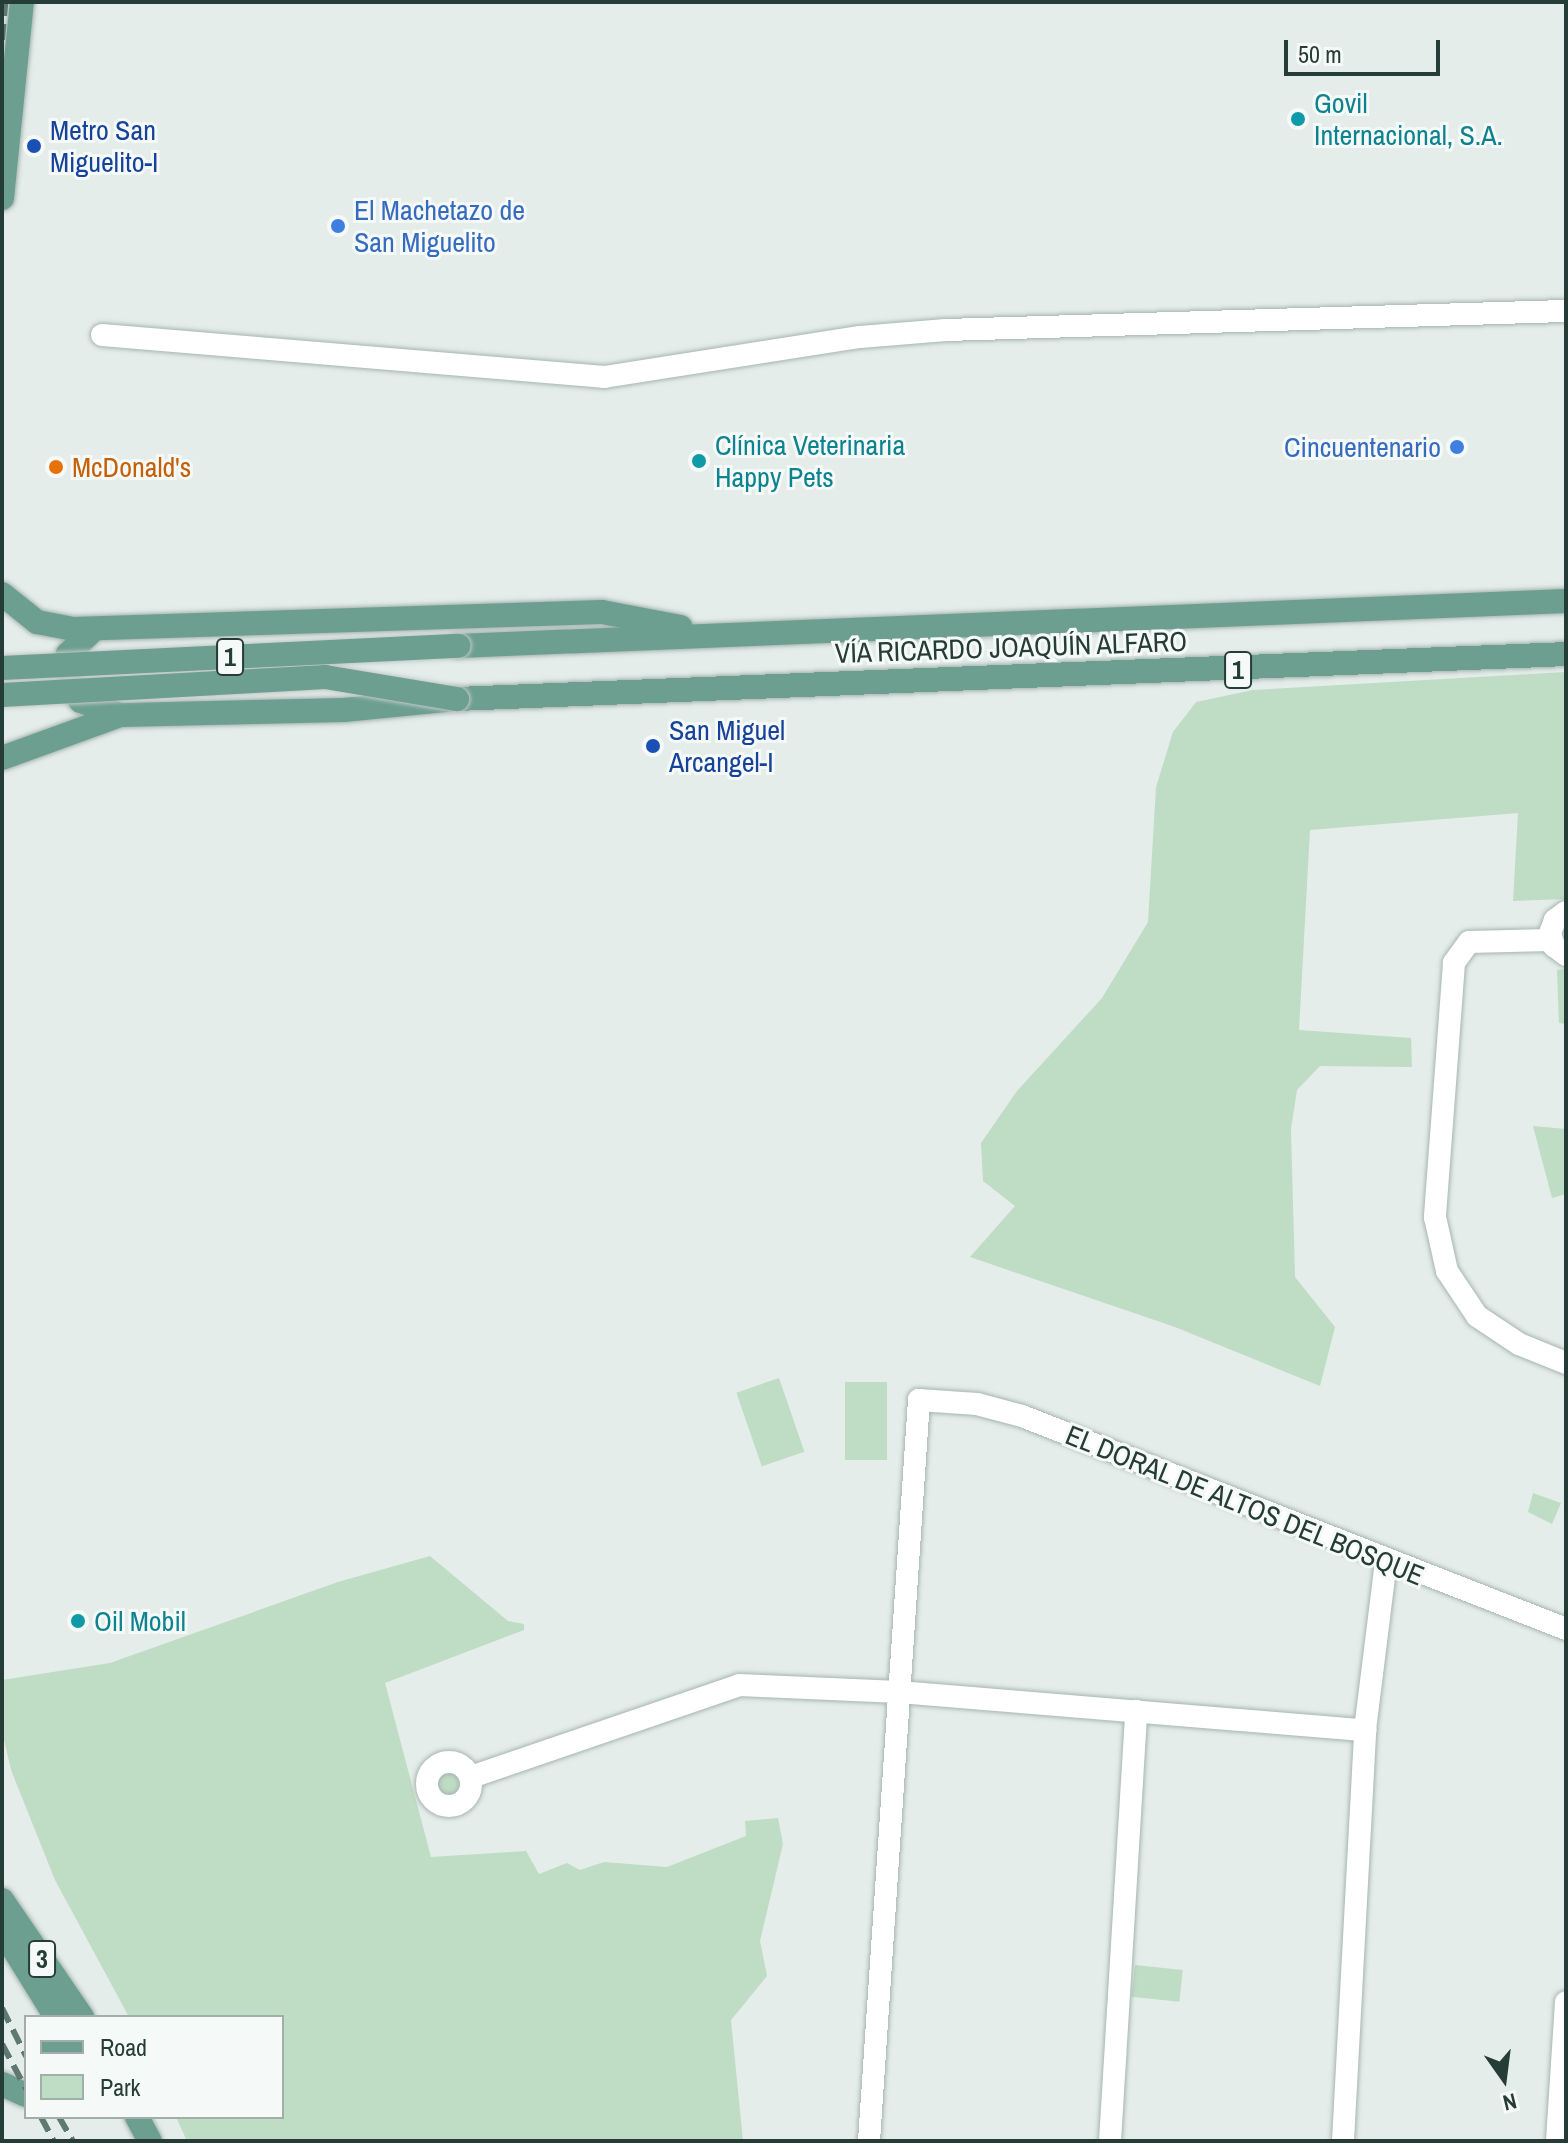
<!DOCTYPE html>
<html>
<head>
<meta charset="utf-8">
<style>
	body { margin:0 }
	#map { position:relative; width:1568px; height:2143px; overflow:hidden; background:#e4ede9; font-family:"Archivo Narrow",sans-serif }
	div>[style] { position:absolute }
	.green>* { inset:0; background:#bfdcc5; transform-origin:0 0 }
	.round { border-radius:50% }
	.roads { filter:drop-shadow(0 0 2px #a7b5b0) drop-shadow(0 0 2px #a7b5b0) }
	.street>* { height:22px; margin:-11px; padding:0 11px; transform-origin:11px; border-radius:11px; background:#fff }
	.street>.ring { margin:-11px; padding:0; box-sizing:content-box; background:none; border:22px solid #fff; border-radius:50% }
	.primary>* { height:24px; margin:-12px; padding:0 12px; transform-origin:12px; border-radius:12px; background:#6c9f90 }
	.rail>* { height:6px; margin-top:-3px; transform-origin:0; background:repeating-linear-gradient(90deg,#5f7971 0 16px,transparent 0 24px) }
	.bridges { filter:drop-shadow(0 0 2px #c2c9c7) drop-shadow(0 0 2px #c2c9c7) }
	.primary-bridge>* { height:24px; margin:-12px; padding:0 12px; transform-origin:12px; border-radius:12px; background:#6c9f90 }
	.dots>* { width:22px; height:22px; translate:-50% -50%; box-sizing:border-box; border:4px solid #f5f9f7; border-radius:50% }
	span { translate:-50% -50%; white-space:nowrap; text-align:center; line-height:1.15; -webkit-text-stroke:6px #f5f9f7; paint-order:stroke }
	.shield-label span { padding:2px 6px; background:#f5f9f7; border:2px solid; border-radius:6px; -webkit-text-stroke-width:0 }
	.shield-label { font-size:26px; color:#253d36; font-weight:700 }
	.culture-label { font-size:28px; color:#0d838f }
	.left { translate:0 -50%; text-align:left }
	.transit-label { font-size:28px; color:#164399 }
	.shop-label { font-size:28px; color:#366cbe }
	.right { translate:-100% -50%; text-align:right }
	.food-label { font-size:28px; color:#c56008 }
	.street-label { font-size:28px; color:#253d36 }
	.frame { position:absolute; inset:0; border:4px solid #253d36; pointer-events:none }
	.legend { position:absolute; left:24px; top:2015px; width:260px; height:104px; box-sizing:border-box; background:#f5f9f7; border:2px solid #a2aeaa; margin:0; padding:10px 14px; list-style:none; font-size:24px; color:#253d36 }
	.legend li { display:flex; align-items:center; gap:16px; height:40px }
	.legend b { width:40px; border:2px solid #a2aeaa }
	.north { position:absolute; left:1464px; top:2039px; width:80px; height:80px; -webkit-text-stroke:6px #f5f9f7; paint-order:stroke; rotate:166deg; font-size:22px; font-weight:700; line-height:32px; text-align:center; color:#253d36 }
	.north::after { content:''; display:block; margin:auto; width:28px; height:36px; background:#253d36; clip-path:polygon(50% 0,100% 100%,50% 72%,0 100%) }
	.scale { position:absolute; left:1284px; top:40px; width:156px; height:36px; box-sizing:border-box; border:4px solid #253d36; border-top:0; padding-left:10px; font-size:24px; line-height:28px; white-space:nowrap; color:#253d36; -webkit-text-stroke:6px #f5f9f7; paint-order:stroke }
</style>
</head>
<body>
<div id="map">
	<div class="green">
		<div style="clip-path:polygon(1566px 672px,1566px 899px,1513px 901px,1518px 813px,1310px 830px,1299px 1030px,1411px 1038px,1412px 1067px,1320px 1066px,1297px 1090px,1291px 1129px,1295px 1277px,1335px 1327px,1320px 1386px,1175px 1327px,970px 1257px,1015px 1206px,983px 1181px,981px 1143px,1017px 1091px,1102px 998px,1148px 922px,1156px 787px,1173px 732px,1196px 702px,1253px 690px)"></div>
		<div style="clip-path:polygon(1566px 969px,1566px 1024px,1559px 1023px,1557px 970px)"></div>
		<div style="clip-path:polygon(1533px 1126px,1566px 1129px,1566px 1194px,1552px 1198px)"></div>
		<div style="left:779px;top:1378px;width:78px;height:45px;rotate:71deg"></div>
		<div style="left:845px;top:1382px;width:42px;height:78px"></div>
		<div style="clip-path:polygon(1533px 1493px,1561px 1503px,1552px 1524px,1528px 1512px)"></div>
		<div style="clip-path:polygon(430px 1556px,508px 1621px,524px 1624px,524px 1630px,385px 1683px,431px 1857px,526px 1851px,539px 1874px,567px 1863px,580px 1870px,604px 1862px,667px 1867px,746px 1836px,745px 1821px,778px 1818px,783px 1844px,760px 1941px,767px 1976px,731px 2020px,743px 2141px,187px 2141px,176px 2117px,282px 2117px,282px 2017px,129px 2017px,55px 1880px,11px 1770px,2px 1731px,2px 1680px,110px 1663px,338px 1582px)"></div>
		<div class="round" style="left:433px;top:1768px;width:32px;height:32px"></div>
		<div style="left:1135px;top:1965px;width:48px;height:32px;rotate:6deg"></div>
	</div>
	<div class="roads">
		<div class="street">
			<div style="left:102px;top:335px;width:504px;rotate:4.78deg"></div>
			<div style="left:604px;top:377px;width:259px;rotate:-8.9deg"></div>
			<div style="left:860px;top:337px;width:86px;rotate:-4.7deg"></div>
			<div style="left:946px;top:330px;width:620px;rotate:-1.76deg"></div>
			<div style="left:1566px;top:912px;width:14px;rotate:144deg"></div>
			<div style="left:1555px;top:920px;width:14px;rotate:111deg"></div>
			<div style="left:1550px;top:933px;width:14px;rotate:73deg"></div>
			<div style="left:1554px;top:946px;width:15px;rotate:37deg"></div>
			<div style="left:1550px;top:940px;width:81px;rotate:178.6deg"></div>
			<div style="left:1469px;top:942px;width:26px;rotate:126deg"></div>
			<div style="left:1454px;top:963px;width:255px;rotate:94.3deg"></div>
			<div style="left:1435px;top:1217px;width:55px;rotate:77.5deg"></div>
			<div style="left:1447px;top:1271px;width:54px;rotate:56.3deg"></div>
			<div style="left:1477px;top:1316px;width:50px;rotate:33.7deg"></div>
			<div style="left:1519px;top:1344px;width:51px;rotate:22deg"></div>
			<div class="ring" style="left:427px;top:1762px;width:22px;height:22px"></div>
			<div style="left:471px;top:1777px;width:283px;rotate:-18.9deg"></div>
			<div style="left:739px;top:1685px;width:160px;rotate:2.5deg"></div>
			<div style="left:899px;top:1692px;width:468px;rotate:4.7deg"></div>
			<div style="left:869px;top:2141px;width:743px;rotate:-86.14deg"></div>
			<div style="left:919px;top:1400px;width:58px;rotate:3.9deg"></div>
			<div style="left:977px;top:1404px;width:47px;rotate:14.9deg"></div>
			<div style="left:1022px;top:1416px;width:584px;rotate:21.38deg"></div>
			<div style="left:1110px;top:2141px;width:431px;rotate:-86.5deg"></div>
			<div style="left:1343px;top:2141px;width:412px;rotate:-86.9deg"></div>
			<div style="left:1365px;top:1730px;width:169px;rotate:-82.9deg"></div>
			<div style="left:1557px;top:2141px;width:139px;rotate:-86.3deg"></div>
		</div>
		<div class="primary">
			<div style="left:2px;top:198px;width:197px;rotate:-84.2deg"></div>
			<div style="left:2px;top:594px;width:45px;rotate:38.7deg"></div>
			<div style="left:37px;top:622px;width:37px;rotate:11deg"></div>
			<div style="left:73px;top:629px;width:529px;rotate:-1.84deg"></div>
			<div style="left:602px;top:612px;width:80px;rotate:10.8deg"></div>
			<div style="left:93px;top:630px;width:35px;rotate:136deg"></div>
			<div style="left:68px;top:654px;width:34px;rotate:87deg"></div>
			<div style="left:70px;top:688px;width:17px;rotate:50deg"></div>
			<div style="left:81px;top:701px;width:41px;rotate:19.7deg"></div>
			<div style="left:458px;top:646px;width:1109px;rotate:-2.33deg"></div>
			<div style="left:2px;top:758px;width:126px;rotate:-20deg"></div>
			<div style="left:120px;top:715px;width:224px;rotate:-1.3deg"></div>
			<div style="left:344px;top:710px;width:114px;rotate:-5.6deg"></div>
			<div style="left:457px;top:699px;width:1110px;rotate:-2.32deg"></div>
			<div style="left:2px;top:1900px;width:142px;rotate:55.6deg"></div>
			<div style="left:2px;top:1930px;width:102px;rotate:58.2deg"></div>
			<div style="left:2px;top:2084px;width:26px;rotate:25deg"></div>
			<div style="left:137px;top:2117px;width:27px;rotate:62deg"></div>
		</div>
	</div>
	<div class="rail">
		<div style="left:2px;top:40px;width:38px;rotate:-85deg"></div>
		<div style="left:2px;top:2008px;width:54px;rotate:63.4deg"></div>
		<div style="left:2px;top:2044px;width:51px;rotate:61.9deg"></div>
		<div style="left:41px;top:2117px;width:27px;rotate:62deg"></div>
		<div style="left:59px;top:2117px;width:28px;rotate:60deg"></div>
	</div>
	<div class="bridges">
		<div class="primary-bridge">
			<div style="left:2px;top:668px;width:457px;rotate:-2.8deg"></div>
			<div style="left:2px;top:695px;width:324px;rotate:-3.2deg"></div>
			<div style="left:325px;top:677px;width:134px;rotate:9.5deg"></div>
		</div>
	</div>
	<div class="dots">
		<div style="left:1298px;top:119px;background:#0f9aa8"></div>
		<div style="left:34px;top:146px;background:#1a4fb4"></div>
		<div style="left:338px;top:226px;background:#3f7fe0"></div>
		<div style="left:1457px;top:447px;background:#3f7fe0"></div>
		<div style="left:699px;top:461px;background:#0f9aa8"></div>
		<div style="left:56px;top:467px;background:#e8710a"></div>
		<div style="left:653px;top:746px;background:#1a4fb4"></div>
		<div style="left:78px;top:1621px;background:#0f9aa8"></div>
	</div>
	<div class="shield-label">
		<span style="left:230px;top:657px">1</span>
		<span style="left:1238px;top:670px">1</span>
		<span style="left:42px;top:1959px">3</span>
	</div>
	<div class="culture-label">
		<span class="left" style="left:1314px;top:119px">Govil<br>Internacional, S.A.</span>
		<span class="left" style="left:715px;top:461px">Clínica Veterinaria<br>Happy Pets</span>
		<span class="left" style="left:94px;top:1621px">Oil Mobil</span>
	</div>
	<div class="transit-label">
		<span class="left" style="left:50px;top:146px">Metro San<br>Miguelito-I</span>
		<span class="left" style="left:669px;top:746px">San Miguel<br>Arcangel-I</span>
	</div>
	<div class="shop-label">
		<span class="left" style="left:354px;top:226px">El Machetazo de<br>San Miguelito</span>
		<span class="right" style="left:1441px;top:447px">Cincuentenario</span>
	</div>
	<div class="food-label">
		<span class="left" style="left:72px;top:467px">McDonald's</span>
	</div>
	<div class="street-label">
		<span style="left:1011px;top:647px;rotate:-2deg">VÍA RICARDO JOAQUÍN ALFARO</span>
		<span style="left:1245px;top:1505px;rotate:22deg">EL DORAL DE ALTOS DEL BOSQUE</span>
	</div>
	<div class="frame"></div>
	<ul class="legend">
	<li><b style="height:10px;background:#6c9f90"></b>Road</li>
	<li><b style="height:22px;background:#bfdcc5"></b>Park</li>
	</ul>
	<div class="north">N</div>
	<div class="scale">50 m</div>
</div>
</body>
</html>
